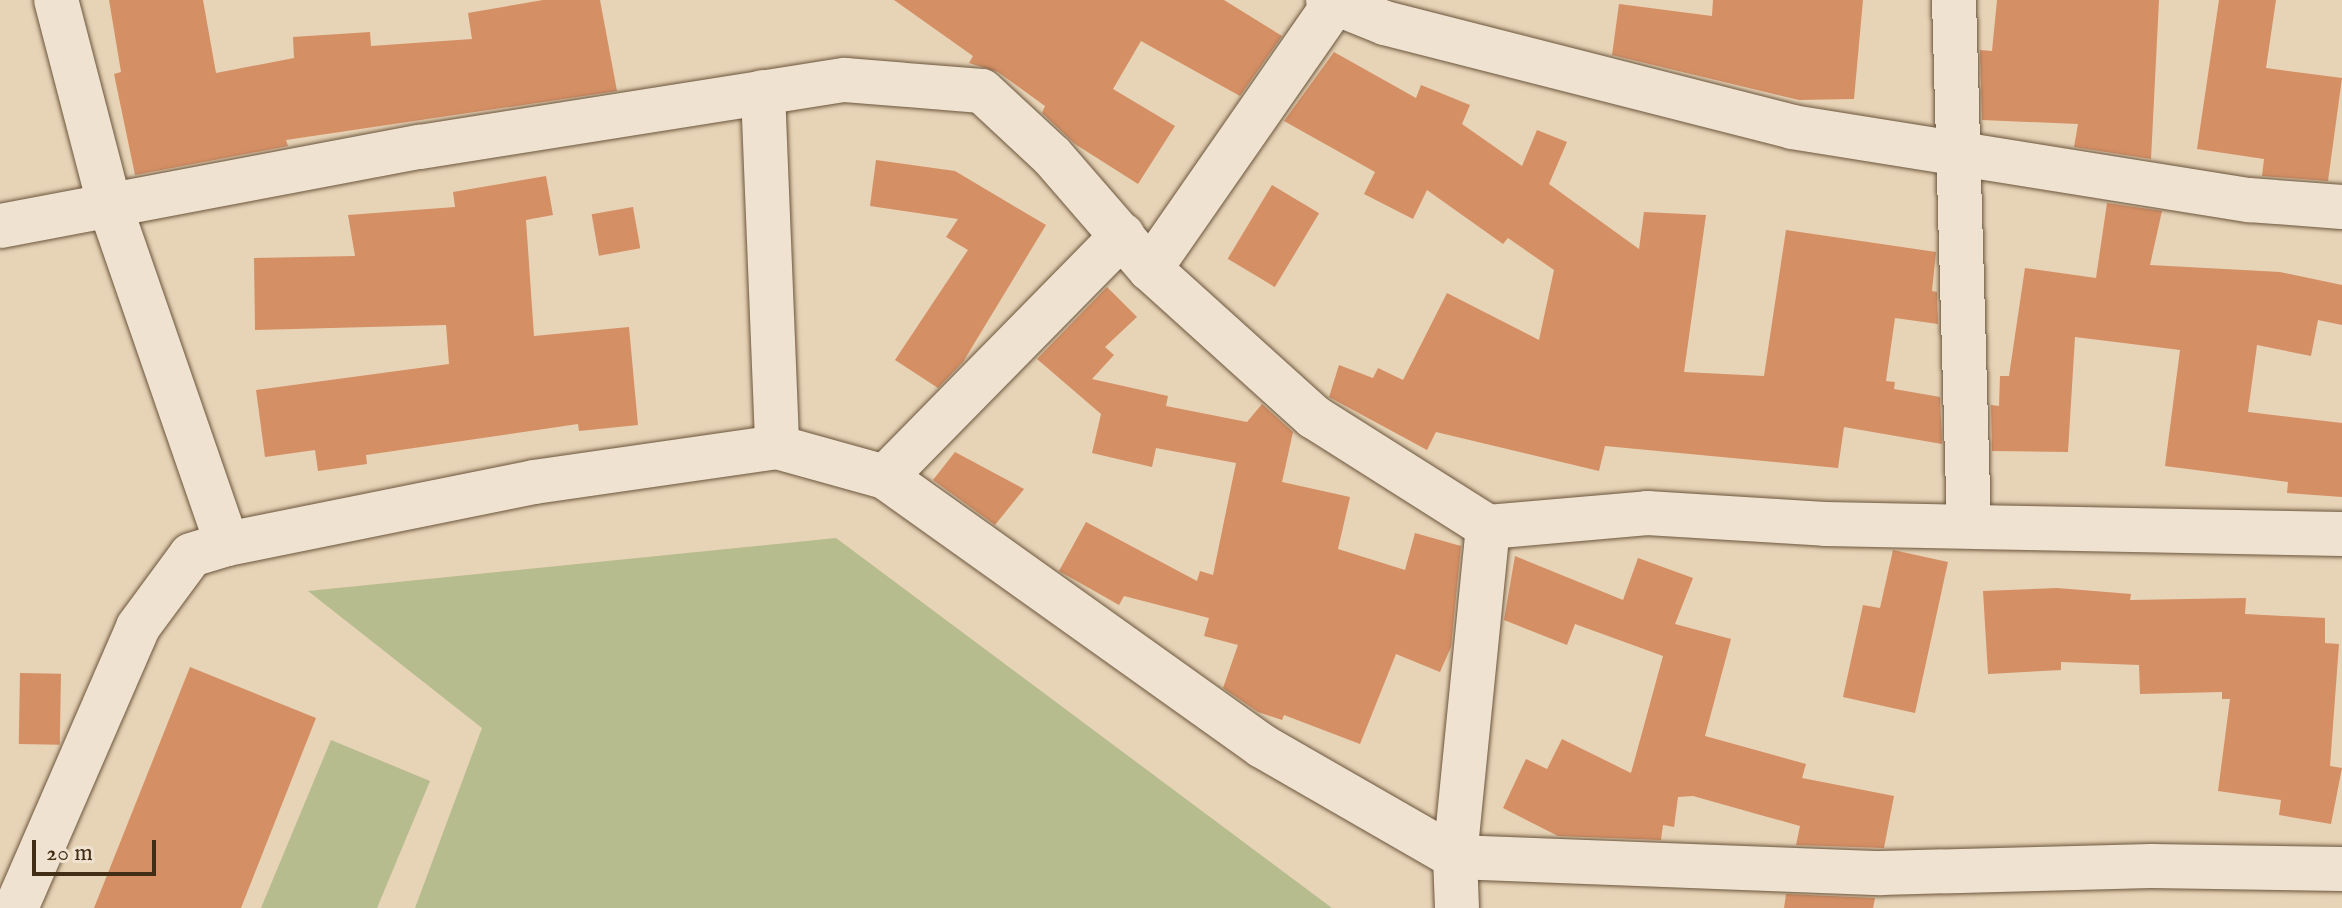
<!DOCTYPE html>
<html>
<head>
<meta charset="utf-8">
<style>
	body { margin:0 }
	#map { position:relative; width:2342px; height:908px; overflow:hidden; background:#e7d3b6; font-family:"IM FELL English",serif }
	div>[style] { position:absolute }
	.green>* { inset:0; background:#b6bc8e }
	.building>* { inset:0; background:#d58f65; transform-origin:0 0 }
	.roads { filter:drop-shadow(0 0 2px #6b563d) drop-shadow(0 0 2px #6b563d) }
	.minor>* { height:44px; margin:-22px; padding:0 22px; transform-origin:22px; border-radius:22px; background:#efe2d0 }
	span { translate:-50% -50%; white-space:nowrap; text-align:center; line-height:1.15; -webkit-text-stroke:6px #efe2d0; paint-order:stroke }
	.scale { position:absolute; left:32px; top:840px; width:124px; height:36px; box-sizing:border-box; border:4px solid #422d15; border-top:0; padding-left:10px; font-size:24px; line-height:28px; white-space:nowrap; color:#422d15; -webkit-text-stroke:6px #efe2d0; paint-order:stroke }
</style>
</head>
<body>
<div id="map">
	<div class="green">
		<div style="clip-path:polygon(836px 538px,1332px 908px,415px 908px,482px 728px,308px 591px)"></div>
		<div style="clip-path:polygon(331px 740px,430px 781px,377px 908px,261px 908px)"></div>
	</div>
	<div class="building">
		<div style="clip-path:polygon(109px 0,203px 0,216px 73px,294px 58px,293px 37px,370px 32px,371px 46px,472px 39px,468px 13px,543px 0,600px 0,617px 91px,286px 140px,288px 146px,135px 175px,114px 74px,121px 72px)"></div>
		<div style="clip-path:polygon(894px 0,1224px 0,1282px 36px,1240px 96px,1141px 41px,1113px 89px,1175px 126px,1138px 184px,1075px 144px,1042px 113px,1045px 106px,998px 72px,969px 63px,973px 56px)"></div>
		<div style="clip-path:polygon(1713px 0,1863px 0,1854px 99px,1799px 100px,1612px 55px,1619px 4px,1712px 16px)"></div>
		<div style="clip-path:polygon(1997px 0,2159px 0,2151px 159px,2074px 147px,2078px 124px,1982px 120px,1980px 50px,1992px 51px)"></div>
		<div style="clip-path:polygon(2219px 0,2276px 0,2266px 68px,2342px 78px,2328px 181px,2262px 176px,2264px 159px,2197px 149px)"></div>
		<div style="clip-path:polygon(1334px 52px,1416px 98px,1421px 85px,1470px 105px,1462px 124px,1522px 166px,1537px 130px,1567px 142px,1549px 184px,1639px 249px,1644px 212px,1706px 215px,1684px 372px,1764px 376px,1786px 230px,1936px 252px,1932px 291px,1937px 292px,1938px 324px,1895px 318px,1886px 381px,1895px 382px,1894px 389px,1940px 397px,1942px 444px,1844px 427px,1838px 468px,1605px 446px,1599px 471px,1436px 432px,1427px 450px,1329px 397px,1339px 365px,1373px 378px,1378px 368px,1403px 380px,1447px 293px,1539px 340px,1554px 270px,1508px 238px,1503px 244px,1427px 190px,1413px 219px,1364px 194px,1375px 172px,1284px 121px)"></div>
		<div style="clip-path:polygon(876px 160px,955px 171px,1046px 225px,963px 362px,938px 388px,895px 360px,968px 250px,946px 237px,958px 219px,870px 206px)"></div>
		<div style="clip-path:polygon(546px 176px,553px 215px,526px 220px,534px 336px,629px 327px,638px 425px,579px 431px,578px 424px,366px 455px,367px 464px,318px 471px,315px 450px,265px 457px,256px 390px,449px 364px,446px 325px,255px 330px,254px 258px,355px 256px,348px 215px,455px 207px,453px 192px)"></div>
		<div style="left:1272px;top:185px;width:55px;height:86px;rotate:31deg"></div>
		<div style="clip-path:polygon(2107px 203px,2162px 211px,2150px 265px,2280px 272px,2342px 285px,2342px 325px,2318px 320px,2311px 356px,2257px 345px,2248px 412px,2342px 423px,2342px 497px,2287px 493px,2288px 482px,2165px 466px,2180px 350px,2075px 337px,2068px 452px,1992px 451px,1991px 405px,1999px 406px,2000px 376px,2009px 376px,2025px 268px,2096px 278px)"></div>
		<div style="left:633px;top:207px;width:42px;height:42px;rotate:80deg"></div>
		<div style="clip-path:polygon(1107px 287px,1137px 317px,1105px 347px,1114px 355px,1092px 379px,1168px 396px,1166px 406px,1247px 422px,1262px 404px,1293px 432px,1282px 482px,1350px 497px,1338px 549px,1405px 570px,1415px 533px,1461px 546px,1451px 647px,1440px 672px,1396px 654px,1360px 744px,1284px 715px,1282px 720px,1258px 712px,1223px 688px,1238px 645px,1204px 636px,1209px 618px,1124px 596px,1119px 605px,1059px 571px,1086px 522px,1197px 581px,1200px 571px,1213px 575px,1236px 463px,1156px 448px,1152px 467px,1092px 453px,1101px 414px,1037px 359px)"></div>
		<div style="clip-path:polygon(955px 452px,1024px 489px,995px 525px,933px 480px)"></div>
		<div style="clip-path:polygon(1893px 550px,1948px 562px,1915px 713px,1843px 697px,1863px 605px,1880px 608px)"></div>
		<div style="clip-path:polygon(1515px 556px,1623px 600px,1638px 558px,1693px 578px,1675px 624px,1731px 639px,1705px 736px,1806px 764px,1802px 778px,1894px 796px,1884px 848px,1796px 845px,1800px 826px,1693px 796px,1678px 797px,1674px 827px,1663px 825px,1661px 840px,1558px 836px,1503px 808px,1526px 759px,1547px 769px,1562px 739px,1631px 773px,1663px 656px,1575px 624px,1567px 645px,1504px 620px)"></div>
		<div style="clip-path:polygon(2057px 588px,2131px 594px,2130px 600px,2246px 598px,2245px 614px,2325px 618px,2325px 643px,2339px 644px,2330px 766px,2342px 768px,2331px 824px,2279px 815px,2281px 800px,2218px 791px,2230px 699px,2222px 699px,2222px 692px,2140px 694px,2139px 665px,2061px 662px,2061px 670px,1988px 674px,1983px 591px)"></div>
		<div style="clip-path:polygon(190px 667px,316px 718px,241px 908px,94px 908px)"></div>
		<div style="left:20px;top:673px;width:41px;height:71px;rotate:1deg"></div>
		<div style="clip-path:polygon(1786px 894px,1875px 898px,1873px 908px,1784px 908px)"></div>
	</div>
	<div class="roads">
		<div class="minor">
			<div style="left:1328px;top:0;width:61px;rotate:22deg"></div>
			<div style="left:1385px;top:23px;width:420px;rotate:14.3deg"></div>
			<div style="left:1792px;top:127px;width:463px;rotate:9.1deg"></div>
			<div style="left:2249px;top:200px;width:93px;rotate:4.3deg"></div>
			<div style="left:1954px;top:0;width:526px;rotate:88.37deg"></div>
			<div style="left:763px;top:92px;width:355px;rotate:87.7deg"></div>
			<div style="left:0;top:226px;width:427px;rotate:-10.7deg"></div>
			<div style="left:420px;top:147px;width:430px;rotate:-9deg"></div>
			<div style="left:845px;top:80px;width:137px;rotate:4.6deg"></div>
			<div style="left:982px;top:91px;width:96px;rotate:42.9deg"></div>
			<div style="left:1052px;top:156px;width:150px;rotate:49.1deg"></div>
			<div style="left:1150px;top:269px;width:221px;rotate:42.1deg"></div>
			<div style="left:1314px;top:417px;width:206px;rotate:32.3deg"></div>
			<div style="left:1488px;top:527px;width:160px;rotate:-5deg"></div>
			<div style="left:1647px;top:513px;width:178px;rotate:3.5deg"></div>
			<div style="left:1825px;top:524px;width:517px;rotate:1.11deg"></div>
			<div style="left:1150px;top:269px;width:328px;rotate:-55.2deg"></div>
			<div style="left:885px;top:477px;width:339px;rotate:-45.5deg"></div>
			<div style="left:227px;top:544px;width:313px;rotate:-11.4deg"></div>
			<div style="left:534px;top:482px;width:246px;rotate:-8.2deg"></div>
			<div style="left:777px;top:447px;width:112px;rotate:15.5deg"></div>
			<div style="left:885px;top:477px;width:463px;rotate:35.5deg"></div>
			<div style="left:1262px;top:746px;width:223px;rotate:29.9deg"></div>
			<div style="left:1455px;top:857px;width:426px;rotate:2.2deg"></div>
			<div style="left:1881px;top:873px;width:270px;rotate:-1.5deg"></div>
			<div style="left:2151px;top:866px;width:191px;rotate:0.9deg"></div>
			<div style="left:16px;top:908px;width:306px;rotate:-66.5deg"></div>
			<div style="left:138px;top:627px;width:89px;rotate:-53.6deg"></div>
			<div style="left:191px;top:555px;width:38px;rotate:-17deg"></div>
			<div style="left:227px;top:544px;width:357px;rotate:-109.1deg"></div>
			<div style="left:110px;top:207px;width:214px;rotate:-104.6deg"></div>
			<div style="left:1457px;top:908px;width:51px;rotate:-92.2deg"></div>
			<div style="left:1455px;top:857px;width:332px;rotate:-84.3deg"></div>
		</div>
	</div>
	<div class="scale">20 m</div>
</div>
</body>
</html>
